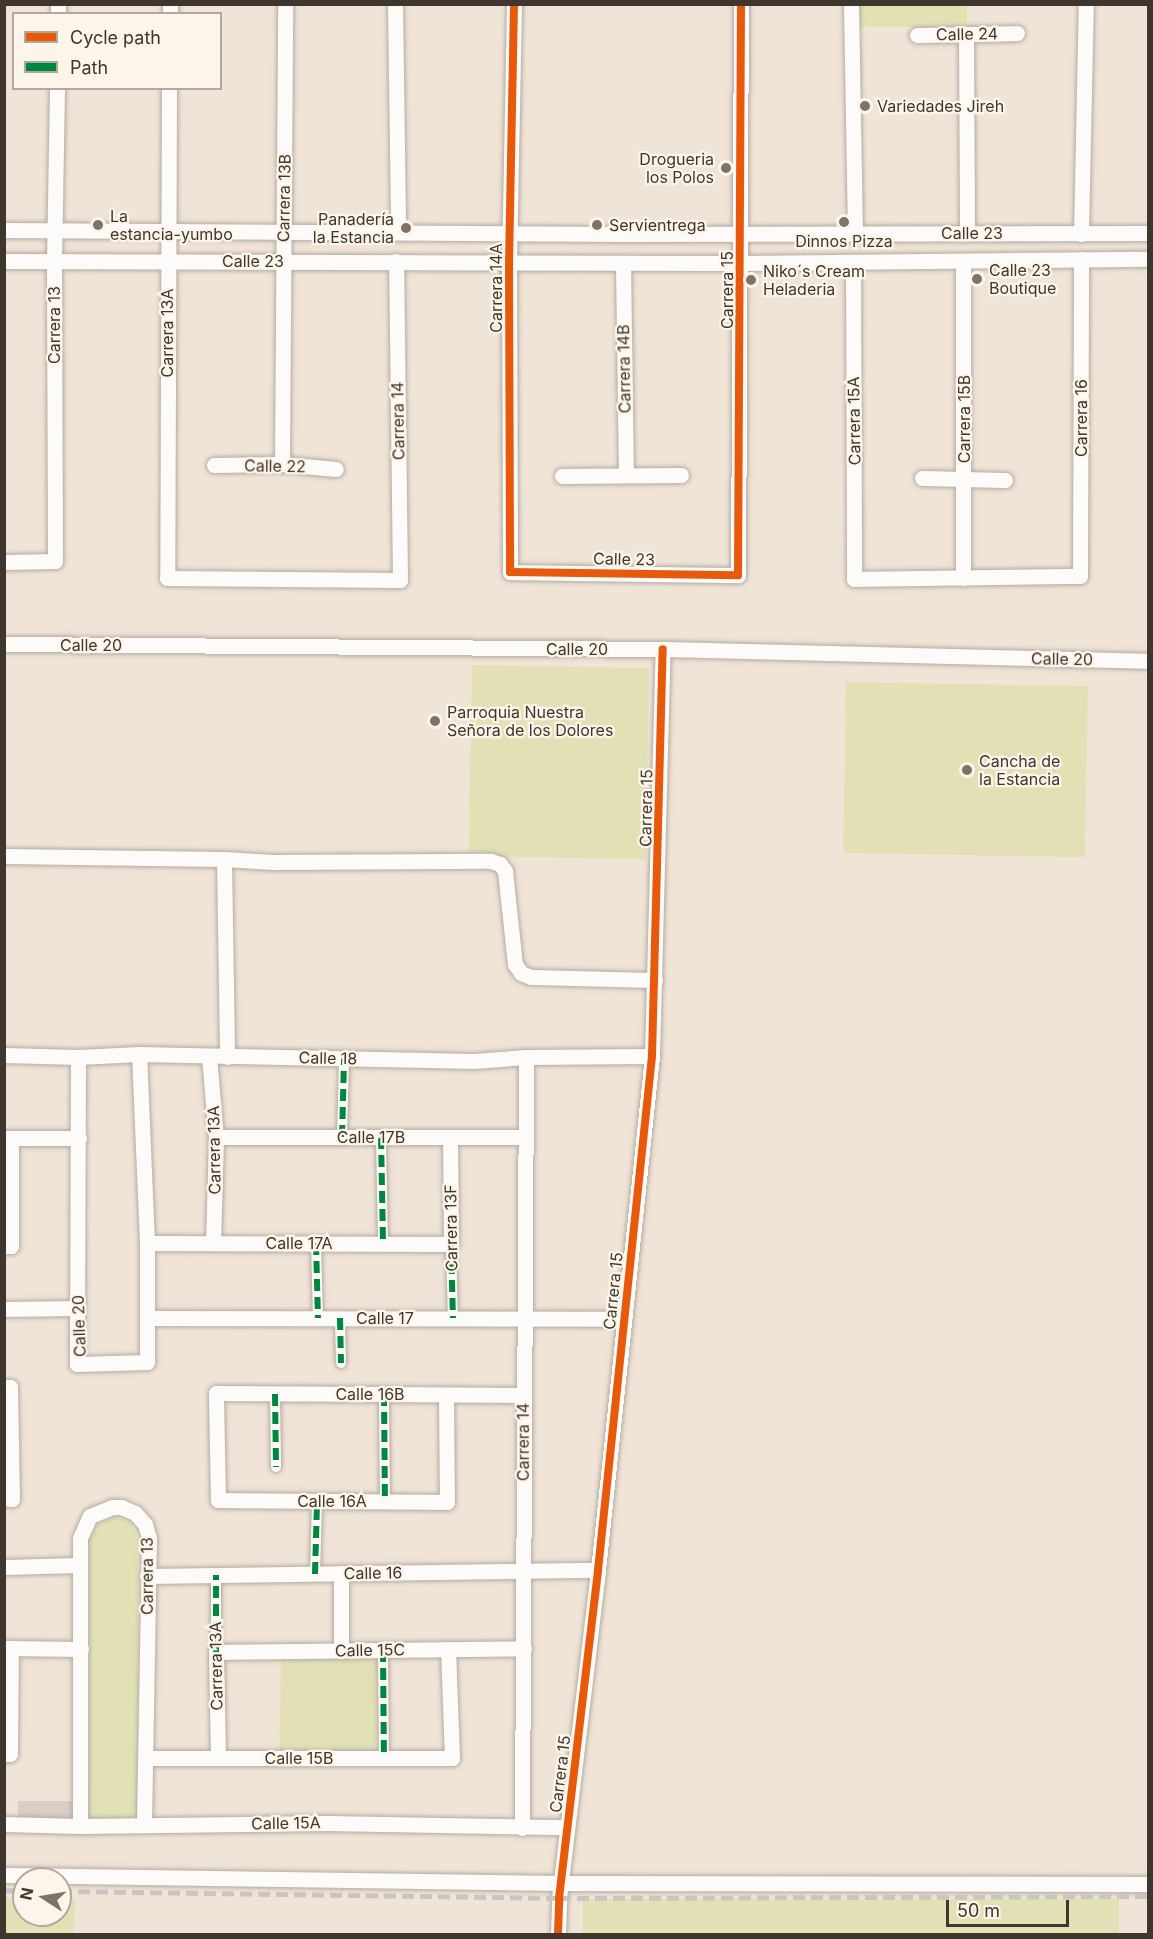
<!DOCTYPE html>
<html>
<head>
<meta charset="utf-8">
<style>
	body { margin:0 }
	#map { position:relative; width:1153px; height:1939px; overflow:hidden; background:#f0e4d6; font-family:Inter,sans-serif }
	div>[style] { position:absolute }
	.green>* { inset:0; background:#e2e1b6; transform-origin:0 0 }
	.building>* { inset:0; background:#dacec7; transform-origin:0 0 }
	.roads { filter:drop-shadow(0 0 2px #b4aba1) drop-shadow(0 0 2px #b4aba1) }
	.pedestrian>* { height:10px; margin:-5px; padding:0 5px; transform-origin:5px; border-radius:5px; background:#fdfbf9 }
	.minor>* { height:15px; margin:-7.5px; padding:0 7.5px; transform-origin:7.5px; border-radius:7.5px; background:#fdfbf9 }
	.rail>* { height:4.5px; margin-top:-2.25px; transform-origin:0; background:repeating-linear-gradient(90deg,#c9c5c2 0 12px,transparent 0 18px) }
	.quiet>* { height:6px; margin-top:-3px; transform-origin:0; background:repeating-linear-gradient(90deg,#00873e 0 12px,transparent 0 18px) }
	.cycleway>* { height:8px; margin:-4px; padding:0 4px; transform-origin:4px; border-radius:4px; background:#e8590c }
	.dots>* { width:16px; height:16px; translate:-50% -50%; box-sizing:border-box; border:3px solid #fdf4ea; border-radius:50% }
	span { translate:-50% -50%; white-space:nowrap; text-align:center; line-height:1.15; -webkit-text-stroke:4.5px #fdf4ea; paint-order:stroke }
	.street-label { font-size:16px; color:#3f362d }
	.poi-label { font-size:16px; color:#3f362d }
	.left { translate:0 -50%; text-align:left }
	.right { translate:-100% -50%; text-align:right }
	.frame { position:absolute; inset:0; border:6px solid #3f362d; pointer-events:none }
	.legend { position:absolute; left:12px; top:12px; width:210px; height:78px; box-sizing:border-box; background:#fdf4ea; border:2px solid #b1a89e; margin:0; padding:8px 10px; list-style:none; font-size:18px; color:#3f362d }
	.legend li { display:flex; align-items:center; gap:12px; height:30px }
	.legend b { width:30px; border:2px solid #b1a89e }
	.north { position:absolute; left:12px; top:1867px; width:60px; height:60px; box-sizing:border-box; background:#fdf4ea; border:2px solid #b1a89e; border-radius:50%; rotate:282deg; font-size:16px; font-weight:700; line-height:24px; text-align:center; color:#3f362d }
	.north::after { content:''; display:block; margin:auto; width:21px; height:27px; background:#7d7368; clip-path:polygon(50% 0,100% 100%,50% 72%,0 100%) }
	.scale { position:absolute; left:946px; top:1900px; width:123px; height:27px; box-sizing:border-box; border:3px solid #3f362d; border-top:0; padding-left:8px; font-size:18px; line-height:21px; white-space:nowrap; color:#3f362d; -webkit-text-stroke:4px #fdf4ea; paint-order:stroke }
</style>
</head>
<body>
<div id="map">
	<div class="green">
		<div style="left:855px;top:5px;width:112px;height:22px"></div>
		<div style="left:472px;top:665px;width:177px;height:191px;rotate:1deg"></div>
		<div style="left:846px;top:682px;width:242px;height:171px;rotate:1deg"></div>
		<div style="clip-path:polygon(115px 1517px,129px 1522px,134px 1528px,138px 1540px,137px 1829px,89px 1829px,90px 1539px,99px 1523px)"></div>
		<div style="left:377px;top:1659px;width:92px;height:96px;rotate:91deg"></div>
		<div style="clip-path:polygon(5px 1898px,24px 1899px,24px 1915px,60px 1915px,60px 1899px,75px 1899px,73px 1934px,5px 1934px)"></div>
		<div style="left:583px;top:1899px;width:536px;height:35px"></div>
	</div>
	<div class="building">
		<div style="left:79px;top:1801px;width:21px;height:61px;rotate:90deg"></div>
	</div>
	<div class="roads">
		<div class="pedestrian">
			<div style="left:342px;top:1137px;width:79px;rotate:-88.5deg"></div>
			<div style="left:381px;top:1137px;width:107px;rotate:88.9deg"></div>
			<div style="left:316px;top:1243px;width:75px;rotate:88.5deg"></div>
			<div style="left:451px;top:1244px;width:74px;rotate:88.5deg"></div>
			<div style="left:340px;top:1318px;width:45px;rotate:88.7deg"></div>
			<div style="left:275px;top:1394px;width:73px;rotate:89.2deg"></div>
			<div style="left:384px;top:1394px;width:107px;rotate:89.5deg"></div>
			<div style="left:315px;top:1574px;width:72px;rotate:-88.4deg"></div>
			<div style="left:383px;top:1650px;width:108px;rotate:89.5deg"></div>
			<div style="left:216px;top:1652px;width:77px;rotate:-90deg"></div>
		</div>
		<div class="minor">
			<div style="left:395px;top:4px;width:228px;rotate:89.2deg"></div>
			<div style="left:514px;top:4px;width:259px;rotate:91.1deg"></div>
			<div style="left:509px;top:263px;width:309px;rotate:89.8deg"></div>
			<div style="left:510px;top:572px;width:228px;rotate:0.8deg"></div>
			<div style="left:738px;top:575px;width:571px;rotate:-89.7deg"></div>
			<div style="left:851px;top:4px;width:230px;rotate:89deg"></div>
			<div style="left:58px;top:14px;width:10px;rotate:-90deg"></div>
			<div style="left:170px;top:14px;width:10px;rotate:-90deg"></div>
			<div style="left:966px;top:34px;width:199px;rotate:89.7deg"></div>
			<div style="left:917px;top:35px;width:100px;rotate:-1.1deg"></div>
			<div style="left:169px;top:88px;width:490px;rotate:90.2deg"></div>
			<div style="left:167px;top:578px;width:233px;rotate:0.5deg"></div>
			<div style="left:400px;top:580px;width:319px;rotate:-90.7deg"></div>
			<div style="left:4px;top:230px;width:619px;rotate:0.37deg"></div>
			<div style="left:623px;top:234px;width:525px;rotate:-0.11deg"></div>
			<div style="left:1081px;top:234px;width:230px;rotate:-88.8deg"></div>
			<div style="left:4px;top:261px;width:737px;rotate:0.16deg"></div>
			<div style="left:741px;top:263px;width:407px;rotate:-0.6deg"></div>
			<div style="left:963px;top:261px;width:317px;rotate:90deg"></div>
			<div style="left:853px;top:262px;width:317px;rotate:89.8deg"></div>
			<div style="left:854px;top:579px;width:226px;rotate:-0.8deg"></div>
			<div style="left:1080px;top:576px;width:317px;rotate:-89.8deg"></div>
			<div style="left:623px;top:263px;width:212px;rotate:89.2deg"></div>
			<div style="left:282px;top:464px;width:460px;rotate:-89.6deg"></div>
			<div style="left:214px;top:465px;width:68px;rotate:-0.8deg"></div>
			<div style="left:282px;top:464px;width:54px;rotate:5.3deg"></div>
			<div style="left:562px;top:476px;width:119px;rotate:-0.5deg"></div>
			<div style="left:922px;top:478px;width:83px;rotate:1.4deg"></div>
			<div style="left:4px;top:562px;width:51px;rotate:-1.1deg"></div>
			<div style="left:55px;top:561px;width:300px;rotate:-90.2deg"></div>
			<div style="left:54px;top:261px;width:173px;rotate:-89deg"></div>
			<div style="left:4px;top:644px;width:659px;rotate:0.43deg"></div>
			<div style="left:663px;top:649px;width:485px;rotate:1.4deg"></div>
			<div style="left:4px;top:856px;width:220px;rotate:0.8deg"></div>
			<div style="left:224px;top:859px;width:49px;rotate:3.5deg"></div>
			<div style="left:273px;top:862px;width:218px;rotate:-0.3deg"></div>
			<div style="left:491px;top:861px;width:9px;rotate:18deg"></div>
			<div style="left:500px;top:864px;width:9px;rotate:54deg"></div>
			<div style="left:505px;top:871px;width:94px;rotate:83.9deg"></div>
			<div style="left:515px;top:964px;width:11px;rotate:56deg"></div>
			<div style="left:521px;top:973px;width:11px;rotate:22deg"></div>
			<div style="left:531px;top:977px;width:124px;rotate:1.4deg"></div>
			<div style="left:224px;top:859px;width:198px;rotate:89.1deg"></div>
			<div style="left:4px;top:1055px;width:74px;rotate:1.5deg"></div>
			<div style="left:78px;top:1057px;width:61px;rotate:-2.8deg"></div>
			<div style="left:139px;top:1054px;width:335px;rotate:1.2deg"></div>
			<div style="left:474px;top:1061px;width:52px;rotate:-4.4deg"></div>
			<div style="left:526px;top:1057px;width:126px;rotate:-0.5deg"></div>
			<div style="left:209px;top:1056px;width:81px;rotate:85.1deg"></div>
			<div style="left:216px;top:1137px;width:106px;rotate:91.6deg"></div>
			<div style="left:78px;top:1057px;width:307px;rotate:90.2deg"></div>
			<div style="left:77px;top:1364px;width:70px;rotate:-1.6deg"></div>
			<div style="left:147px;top:1362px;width:119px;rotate:-90deg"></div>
			<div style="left:147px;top:1243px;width:189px;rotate:-92.4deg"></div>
			<div style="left:216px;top:1137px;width:309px"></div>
			<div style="left:4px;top:1138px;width:75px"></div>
			<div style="left:147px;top:1243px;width:304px;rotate:0.2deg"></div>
			<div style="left:451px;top:1244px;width:107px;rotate:-90.5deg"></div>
			<div style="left:4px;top:1246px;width:7px"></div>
			<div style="left:11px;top:1246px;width:108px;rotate:-90deg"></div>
			<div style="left:4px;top:1309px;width:73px;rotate:-0.8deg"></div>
			<div style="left:147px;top:1318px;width:476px;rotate:0.1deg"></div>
			<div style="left:4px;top:1387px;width:6px"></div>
			<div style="left:10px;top:1387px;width:112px;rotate:89deg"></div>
			<div style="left:12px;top:1499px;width:8px;rotate:-173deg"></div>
			<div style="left:446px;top:1395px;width:107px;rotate:89.5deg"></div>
			<div style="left:447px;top:1502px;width:229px;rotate:-179.5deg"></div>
			<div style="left:218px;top:1500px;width:107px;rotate:-91.1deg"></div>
			<div style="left:216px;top:1393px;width:168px;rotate:0.3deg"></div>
			<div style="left:384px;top:1394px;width:140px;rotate:0.4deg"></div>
			<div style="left:4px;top:1567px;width:75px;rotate:-1.5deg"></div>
			<div style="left:147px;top:1576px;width:451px;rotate:-0.8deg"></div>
			<div style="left:4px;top:1648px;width:77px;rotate:0.7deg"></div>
			<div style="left:341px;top:1651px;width:78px;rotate:-90deg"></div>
			<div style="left:4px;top:1754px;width:6px"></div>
			<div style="left:10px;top:1754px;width:106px;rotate:-89.5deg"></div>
			<div style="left:218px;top:1757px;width:105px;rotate:-91.1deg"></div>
			<div style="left:216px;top:1652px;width:308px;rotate:-0.7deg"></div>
			<div style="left:146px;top:1758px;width:306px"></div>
			<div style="left:452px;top:1758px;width:109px;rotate:-92.1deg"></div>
			<div style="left:4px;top:1824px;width:76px;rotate:1.5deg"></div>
			<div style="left:80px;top:1826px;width:247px;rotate:-0.7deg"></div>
			<div style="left:327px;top:1823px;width:240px;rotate:1deg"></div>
			<div style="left:80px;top:1826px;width:288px;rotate:-90deg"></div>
			<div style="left:80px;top:1538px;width:24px;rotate:-66deg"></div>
			<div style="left:90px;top:1516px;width:24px;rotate:-22deg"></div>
			<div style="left:112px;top:1507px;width:9px"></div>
			<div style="left:121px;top:1507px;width:15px;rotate:23deg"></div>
			<div style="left:135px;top:1513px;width:15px;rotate:48deg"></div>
			<div style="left:145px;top:1524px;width:15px;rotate:74deg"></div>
			<div style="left:149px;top:1538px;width:287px;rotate:91deg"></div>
			<div style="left:522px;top:1828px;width:771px;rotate:-89.7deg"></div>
			<div style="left:4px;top:1875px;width:557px;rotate:0.82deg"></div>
			<div style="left:561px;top:1883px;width:587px;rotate:0.1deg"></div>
			<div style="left:558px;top:1934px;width:36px;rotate:-88deg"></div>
			<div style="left:559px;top:1898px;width:330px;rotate:-83.2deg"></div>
			<div style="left:598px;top:1570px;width:517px;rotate:-84deg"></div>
			<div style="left:652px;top:1056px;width:407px;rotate:-88.5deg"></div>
		</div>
	</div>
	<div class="rail">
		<div style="left:4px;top:1890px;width:20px;rotate:3deg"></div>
		<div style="left:60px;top:1891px;width:499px;rotate:0.8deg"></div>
		<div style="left:559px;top:1898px;width:589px;rotate:-0.19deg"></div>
	</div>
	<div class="quiet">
		<div style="left:342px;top:1137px;width:79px;rotate:-88.5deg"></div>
		<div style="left:381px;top:1137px;width:107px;rotate:88.9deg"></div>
		<div style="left:316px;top:1243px;width:75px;rotate:88.5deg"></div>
		<div style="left:451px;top:1244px;width:74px;rotate:88.5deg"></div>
		<div style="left:340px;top:1318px;width:45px;rotate:88.7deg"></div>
		<div style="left:275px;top:1394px;width:73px;rotate:89.2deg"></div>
		<div style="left:384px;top:1394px;width:107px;rotate:89.5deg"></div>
		<div style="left:315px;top:1574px;width:72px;rotate:-88.4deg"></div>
		<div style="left:383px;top:1650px;width:108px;rotate:89.5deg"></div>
		<div style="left:216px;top:1652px;width:77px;rotate:-90deg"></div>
	</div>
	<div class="cycleway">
		<div style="left:514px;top:4px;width:259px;rotate:91.1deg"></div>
		<div style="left:509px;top:263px;width:309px;rotate:89.8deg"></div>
		<div style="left:510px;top:572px;width:228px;rotate:0.8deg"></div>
		<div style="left:738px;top:575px;width:571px;rotate:-89.7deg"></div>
		<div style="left:558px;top:1934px;width:36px;rotate:-88deg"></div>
		<div style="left:559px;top:1898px;width:330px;rotate:-83.2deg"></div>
		<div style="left:598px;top:1570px;width:517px;rotate:-84deg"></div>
		<div style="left:652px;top:1056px;width:407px;rotate:-88.5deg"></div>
	</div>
	<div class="dots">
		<div style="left:865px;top:106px;background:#7d7368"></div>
		<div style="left:726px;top:168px;background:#7d7368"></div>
		<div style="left:844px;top:222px;background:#7d7368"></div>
		<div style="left:98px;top:225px;background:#7d7368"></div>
		<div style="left:597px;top:225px;background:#7d7368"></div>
		<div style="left:406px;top:228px;background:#7d7368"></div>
		<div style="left:977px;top:279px;background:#7d7368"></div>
		<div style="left:751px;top:280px;background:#7d7368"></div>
		<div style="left:435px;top:721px;background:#7d7368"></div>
		<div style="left:967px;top:770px;background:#7d7368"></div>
	</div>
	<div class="street-label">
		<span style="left:967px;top:34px;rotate:-1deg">Calle 24</span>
		<span style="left:284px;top:198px;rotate:-89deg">Carrera 13B</span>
		<span style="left:972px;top:233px">Calle 23</span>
		<span style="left:253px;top:261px">Calle 23</span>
		<span style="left:496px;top:288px;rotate:-90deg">Carrera 14A</span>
		<span style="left:727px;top:290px;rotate:-90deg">Carrera 15</span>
		<span style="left:54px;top:325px;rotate:-90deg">Carrera 13</span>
		<span style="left:167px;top:333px;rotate:-90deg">Carrera 13A</span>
		<span style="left:624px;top:369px;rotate:-91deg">Carrera 14B</span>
		<span style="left:1081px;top:418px;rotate:-90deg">Carrera 16</span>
		<span style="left:964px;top:419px;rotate:-90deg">Carrera 15B</span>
		<span style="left:398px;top:421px;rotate:-91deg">Carrera 14</span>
		<span style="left:854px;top:421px;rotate:-91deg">Carrera 15A</span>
		<span style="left:275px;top:466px;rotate:1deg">Calle 22</span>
		<span style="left:624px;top:559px;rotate:1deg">Calle 23</span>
		<span style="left:91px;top:645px">Calle 20</span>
		<span style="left:577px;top:649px">Calle 20</span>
		<span style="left:1062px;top:659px;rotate:1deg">Calle 20</span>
		<span style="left:646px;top:808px;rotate:-89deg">Carrera 15</span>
		<span style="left:328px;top:1058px;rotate:1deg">Calle 18</span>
		<span style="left:371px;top:1137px">Calle 17B</span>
		<span style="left:214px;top:1150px;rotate:-91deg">Carrera 13A</span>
		<span style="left:451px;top:1228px;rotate:-91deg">Carrera 13F</span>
		<span style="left:299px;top:1243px">Calle 17A</span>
		<span style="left:613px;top:1291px;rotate:-84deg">Carrera 15</span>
		<span style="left:385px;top:1318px">Calle 17</span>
		<span style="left:79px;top:1326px;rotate:-92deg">Calle 20</span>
		<span style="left:370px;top:1394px">Calle 16B</span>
		<span style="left:523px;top:1442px;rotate:-90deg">Carrera 14</span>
		<span style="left:332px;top:1501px">Calle 16A</span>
		<span style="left:373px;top:1573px;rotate:-1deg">Calle 16</span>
		<span style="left:147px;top:1576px;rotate:-90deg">Carrera 13</span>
		<span style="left:370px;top:1650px;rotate:-1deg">Calle 15C</span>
		<span style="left:216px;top:1666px;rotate:-91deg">Carrera 13A</span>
		<span style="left:299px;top:1758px">Calle 15B</span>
		<span style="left:560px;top:1774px;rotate:-83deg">Carrera 15</span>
		<span style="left:286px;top:1823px;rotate:-1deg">Calle 15A</span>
	</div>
	<div class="poi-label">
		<span class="left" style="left:877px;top:106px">Variedades Jireh</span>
		<span class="right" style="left:714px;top:168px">Drogueria<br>los Polos</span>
		<span class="left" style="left:110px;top:225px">La<br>estancia-yumbo</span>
		<span class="right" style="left:394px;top:228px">Panadería<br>la Estancia</span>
		<span class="left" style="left:609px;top:225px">Servientrega</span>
		<span style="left:844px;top:241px">Dinnos Pizza</span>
		<span class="left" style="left:989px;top:279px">Calle 23<br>Boutique</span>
		<span class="left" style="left:763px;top:280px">Niko´s Cream<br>Heladeria</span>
		<span class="left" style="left:447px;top:721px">Parroquia Nuestra<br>Señora de los Dolores</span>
		<span class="left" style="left:979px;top:770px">Cancha de<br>la Estancia</span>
	</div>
	<div class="frame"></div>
	<ul class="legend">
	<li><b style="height:8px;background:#e8590c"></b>Cycle path</li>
	<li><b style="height:8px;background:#00873e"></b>Path</li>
	</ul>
	<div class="north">N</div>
	<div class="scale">50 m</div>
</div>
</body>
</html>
